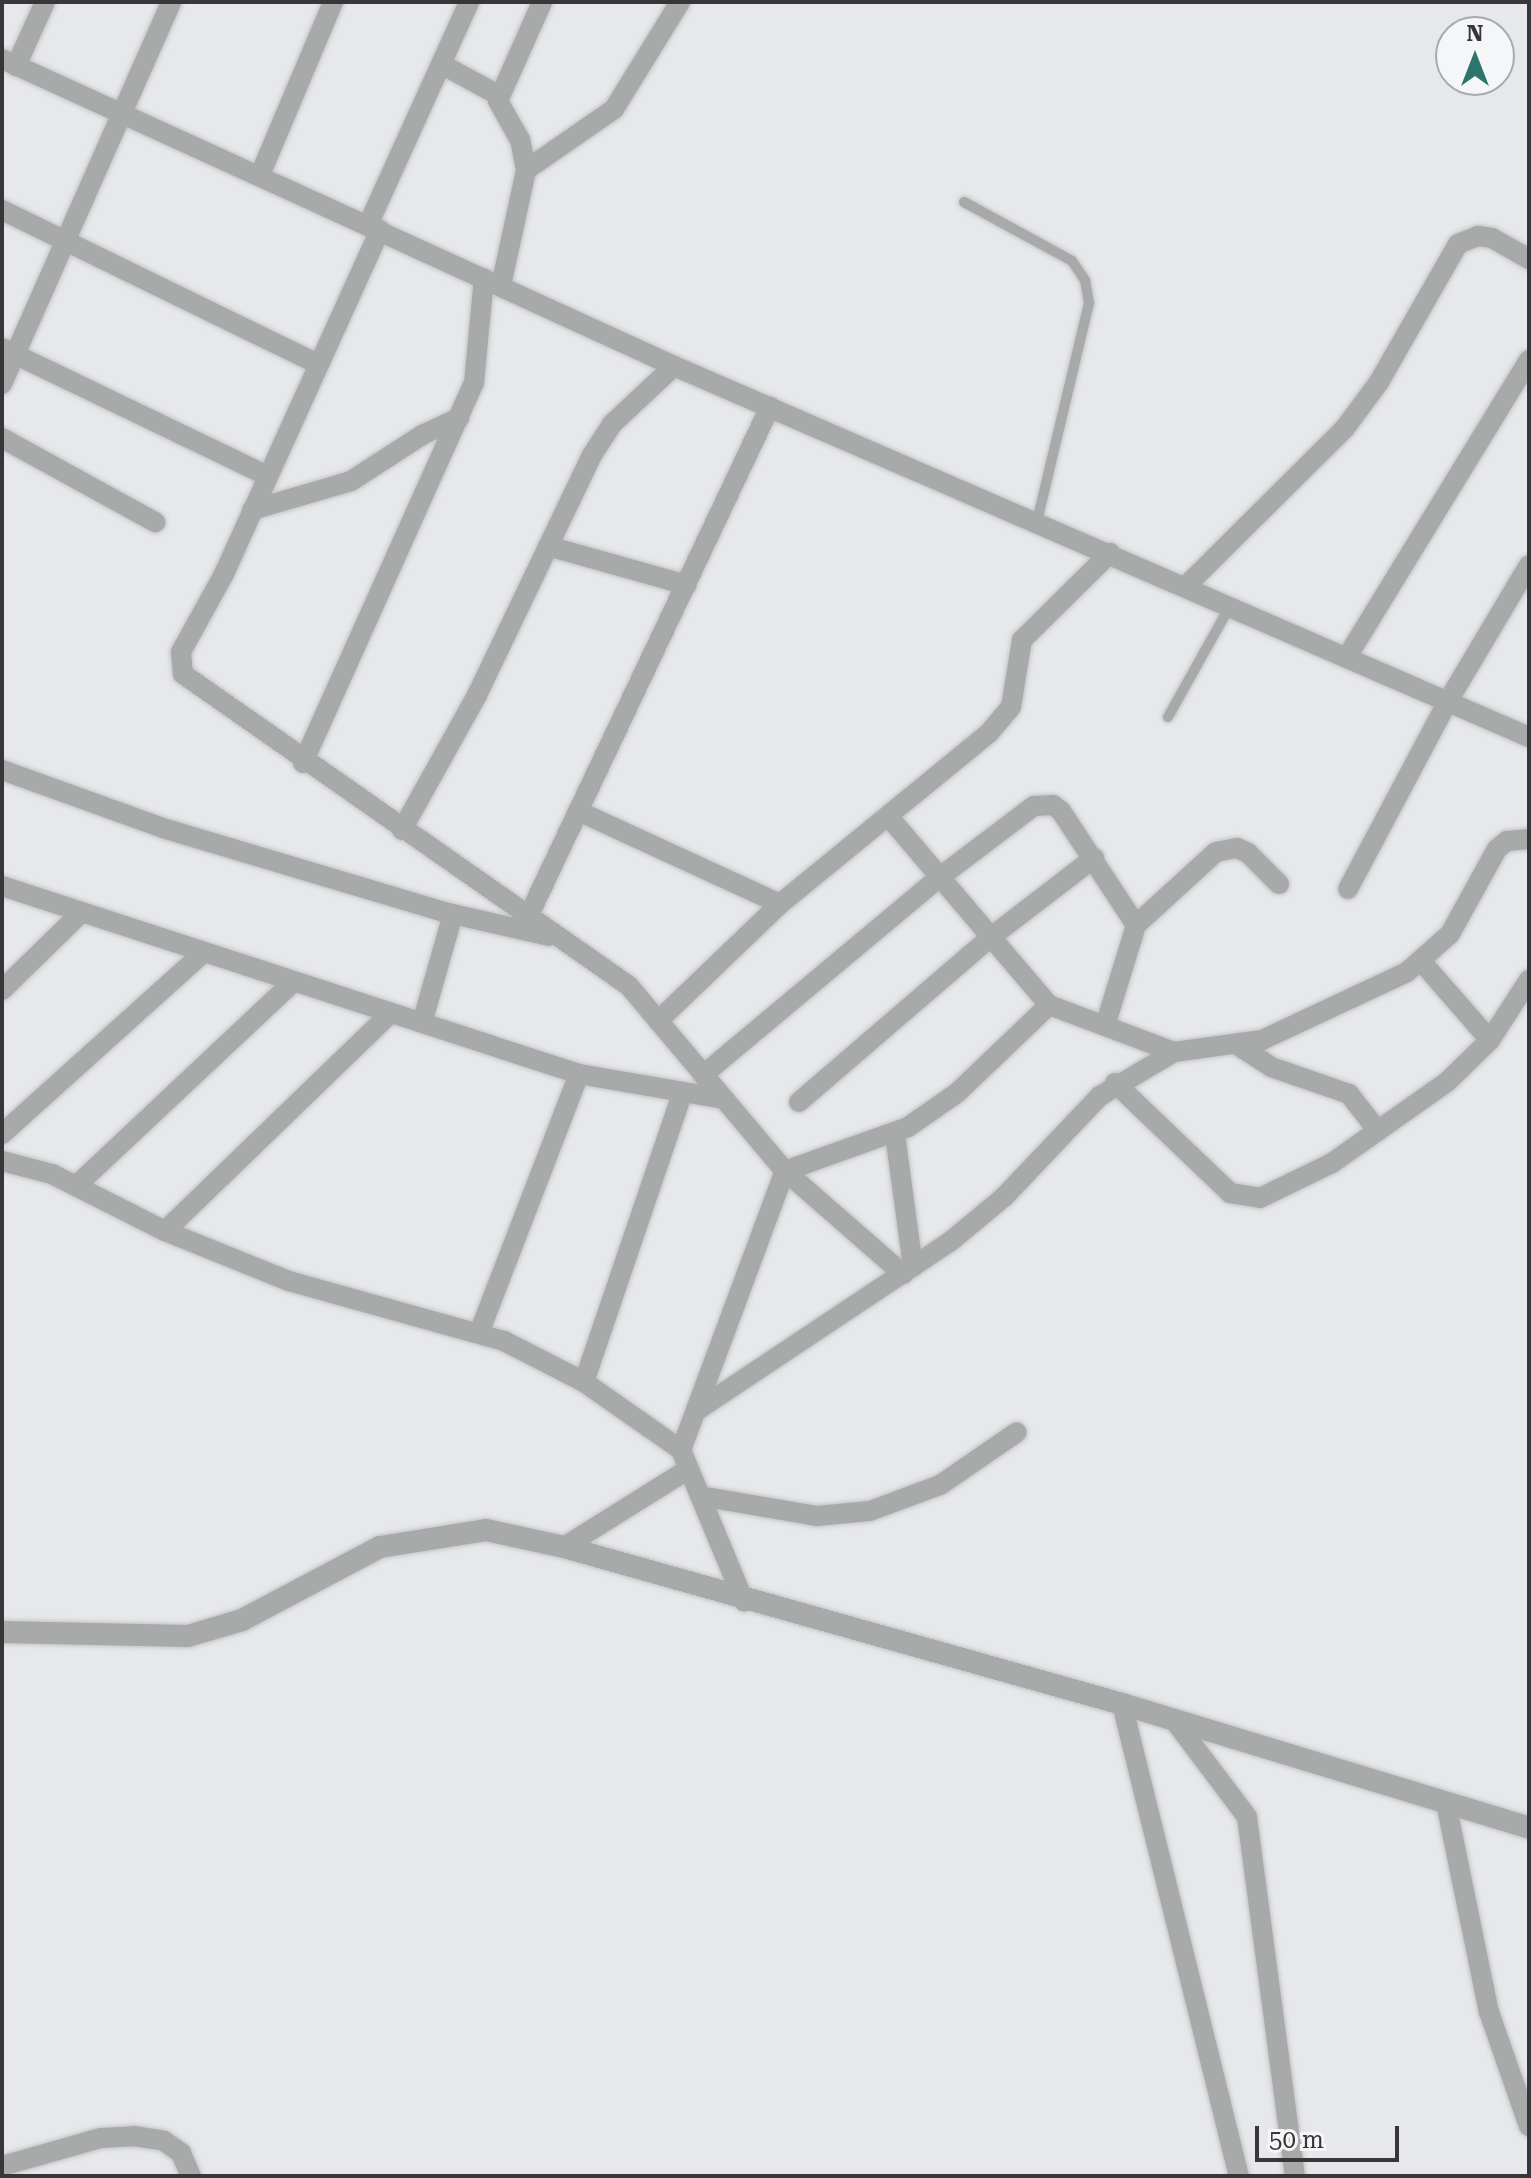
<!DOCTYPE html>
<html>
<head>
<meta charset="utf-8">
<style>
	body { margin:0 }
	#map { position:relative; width:1531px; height:2178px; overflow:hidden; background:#e7e8eb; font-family:"Roboto Serif",serif }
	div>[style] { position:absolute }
	.roads { filter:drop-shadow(0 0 2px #c4c5c7) drop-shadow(0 0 2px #c4c5c7) }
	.service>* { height:10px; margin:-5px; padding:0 5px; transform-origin:5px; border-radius:5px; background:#a8a9a9 }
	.minor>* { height:20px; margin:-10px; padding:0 10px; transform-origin:10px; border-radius:10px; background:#a8a9a9 }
	.tertiary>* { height:22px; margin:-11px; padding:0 11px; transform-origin:11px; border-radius:11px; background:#a8a9a9 }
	span { translate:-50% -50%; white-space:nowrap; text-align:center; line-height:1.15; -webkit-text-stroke:7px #f4f6f8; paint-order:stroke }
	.frame { position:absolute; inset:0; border:4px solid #373739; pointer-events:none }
	.north { position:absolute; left:1435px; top:16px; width:80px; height:80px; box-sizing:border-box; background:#f4f6f8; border:2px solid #a8aaac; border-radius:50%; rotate:0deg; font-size:22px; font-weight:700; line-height:32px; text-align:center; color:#373739 }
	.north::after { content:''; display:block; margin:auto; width:28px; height:36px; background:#2d746a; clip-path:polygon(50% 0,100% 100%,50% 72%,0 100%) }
	.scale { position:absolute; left:1255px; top:2126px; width:144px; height:36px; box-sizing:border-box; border:4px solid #373739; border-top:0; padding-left:10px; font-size:24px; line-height:28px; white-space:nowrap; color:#373739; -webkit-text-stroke:6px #f4f6f8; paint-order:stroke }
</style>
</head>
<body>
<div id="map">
	<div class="roads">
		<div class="service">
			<div style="left:964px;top:202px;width:123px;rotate:28.6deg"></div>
			<div style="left:1072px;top:261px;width:23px;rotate:56deg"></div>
			<div style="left:1085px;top:280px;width:23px;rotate:80deg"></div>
			<div style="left:1089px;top:303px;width:225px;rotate:103.4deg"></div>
			<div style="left:1168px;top:717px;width:127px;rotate:-60.8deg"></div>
		</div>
		<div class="minor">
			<div style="left:2px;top:59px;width:739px;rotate:24.55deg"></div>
			<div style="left:674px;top:366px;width:932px;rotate:23.46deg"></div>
			<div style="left:441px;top:64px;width:67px;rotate:28.5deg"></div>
			<div style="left:16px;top:66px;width:70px;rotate:-65.6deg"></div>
			<div style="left:526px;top:170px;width:107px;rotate:-34.7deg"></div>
			<div style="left:614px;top:109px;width:126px;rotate:-58.3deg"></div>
			<div style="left:260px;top:175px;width:188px;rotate:-67.1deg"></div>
			<div style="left:2px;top:210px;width:352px;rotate:26deg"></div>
			<div style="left:368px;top:225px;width:245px;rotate:-65.6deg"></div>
			<div style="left:380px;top:230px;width:378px;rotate:114.4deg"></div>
			<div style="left:224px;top:574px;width:89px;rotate:118.9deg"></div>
			<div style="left:181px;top:652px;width:22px;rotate:85deg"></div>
			<div style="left:183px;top:674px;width:544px;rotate:34.97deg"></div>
			<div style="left:629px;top:986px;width:242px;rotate:49.9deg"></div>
			<div style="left:785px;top:1171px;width:131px;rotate:-19.7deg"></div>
			<div style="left:908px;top:1127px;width:60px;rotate:-34.8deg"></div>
			<div style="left:957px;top:1093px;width:127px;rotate:-43.7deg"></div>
			<div style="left:1049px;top:1005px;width:134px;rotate:20.6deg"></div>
			<div style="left:1174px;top:1052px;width:89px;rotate:-7.8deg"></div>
			<div style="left:1262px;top:1040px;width:160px;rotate:-25.1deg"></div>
			<div style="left:1407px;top:972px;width:57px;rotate:-41.5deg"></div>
			<div style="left:1450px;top:934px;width:97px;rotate:-61.1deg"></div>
			<div style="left:1497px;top:849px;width:13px;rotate:-39deg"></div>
			<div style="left:1507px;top:841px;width:22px;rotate:-5deg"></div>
			<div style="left:501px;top:286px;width:119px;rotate:-77.8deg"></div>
			<div style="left:526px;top:170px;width:31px;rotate:-101deg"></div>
			<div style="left:520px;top:140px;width:45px;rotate:-119.4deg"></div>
			<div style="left:498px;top:101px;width:108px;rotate:-66deg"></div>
			<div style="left:2px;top:348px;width:293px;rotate:25.7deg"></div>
			<div style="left:2px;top:384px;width:418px;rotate:-66.1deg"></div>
			<div style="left:2px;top:438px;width:175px;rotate:28.8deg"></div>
			<div style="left:252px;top:510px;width:103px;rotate:-16.3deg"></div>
			<div style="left:351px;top:481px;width:85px;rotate:-32.9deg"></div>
			<div style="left:422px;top:435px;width:41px;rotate:-24.7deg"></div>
			<div style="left:548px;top:546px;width:144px;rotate:15.7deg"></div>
			<div style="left:1186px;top:586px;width:224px;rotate:-44.8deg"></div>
			<div style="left:1345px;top:428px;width:57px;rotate:-53.5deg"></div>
			<div style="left:1379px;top:382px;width:159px;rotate:-60.2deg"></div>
			<div style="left:1458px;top:244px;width:22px;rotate:-22deg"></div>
			<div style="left:1478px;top:236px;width:14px;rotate:8deg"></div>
			<div style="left:1492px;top:238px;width:43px;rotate:29.6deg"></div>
			<div style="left:1347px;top:657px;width:348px;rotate:-58.5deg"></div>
			<div style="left:303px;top:763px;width:417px;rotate:-65.8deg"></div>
			<div style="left:474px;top:383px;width:105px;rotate:-84.6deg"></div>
			<div style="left:2px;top:770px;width:174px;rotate:19.8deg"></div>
			<div style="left:166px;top:829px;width:294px;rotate:16.6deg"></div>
			<div style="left:448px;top:913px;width:104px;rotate:12.8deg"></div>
			<div style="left:578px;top:811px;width:222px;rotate:24.7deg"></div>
			<div style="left:780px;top:904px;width:169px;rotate:136.2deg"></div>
			<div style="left:888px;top:816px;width:248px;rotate:49.6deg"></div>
			<div style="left:402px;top:830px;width:154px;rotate:-60.9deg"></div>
			<div style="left:477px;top:695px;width:266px;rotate:-64.4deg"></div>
			<div style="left:592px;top:455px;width:37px;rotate:-57deg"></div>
			<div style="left:612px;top:424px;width:85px;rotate:-43.1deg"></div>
			<div style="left:2px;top:886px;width:607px;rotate:18.05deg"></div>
			<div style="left:579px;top:1074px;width:275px;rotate:111.1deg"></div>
			<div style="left:1348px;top:889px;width:213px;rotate:-62deg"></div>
			<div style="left:1448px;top:701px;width:158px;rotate:-59.2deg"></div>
			<div style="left:780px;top:904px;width:270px;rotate:-39.3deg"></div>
			<div style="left:989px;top:733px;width:34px;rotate:-50deg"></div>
			<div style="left:1011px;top:707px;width:68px;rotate:-80.7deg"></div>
			<div style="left:1022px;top:640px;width:124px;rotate:-44.7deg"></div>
			<div style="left:528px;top:917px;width:565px;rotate:-64.62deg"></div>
			<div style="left:1421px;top:961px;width:105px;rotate:48.9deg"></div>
			<div style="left:2px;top:990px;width:110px;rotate:-44.3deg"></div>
			<div style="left:422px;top:1023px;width:113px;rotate:-74.1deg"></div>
			<div style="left:1105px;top:1026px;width:106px;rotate:-72.9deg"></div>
			<div style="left:1136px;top:925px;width:108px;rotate:-42.4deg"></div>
			<div style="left:1216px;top:852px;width:21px;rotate:-11deg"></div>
			<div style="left:1237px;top:848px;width:12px;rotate:24deg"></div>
			<div style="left:1248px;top:853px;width:44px;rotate:45deg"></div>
			<div style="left:1239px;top:1046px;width:38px;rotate:33deg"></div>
			<div style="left:1271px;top:1067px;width:83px;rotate:19.1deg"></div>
			<div style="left:1349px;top:1094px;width:47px;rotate:51.9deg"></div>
			<div style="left:579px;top:1074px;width:147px;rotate:9.8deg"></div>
			<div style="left:703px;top:1075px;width:309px;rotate:-39.9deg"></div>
			<div style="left:940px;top:877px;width:118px;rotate:-37.1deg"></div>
			<div style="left:1034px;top:806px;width:19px;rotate:-3deg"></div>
			<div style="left:1053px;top:805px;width:10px;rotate:37deg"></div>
			<div style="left:1061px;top:811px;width:136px;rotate:56.7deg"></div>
			<div style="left:1115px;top:1083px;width:159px;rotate:43.7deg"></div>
			<div style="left:1230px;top:1193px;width:30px;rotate:9deg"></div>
			<div style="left:1260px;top:1198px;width:80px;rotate:-25.9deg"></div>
			<div style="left:1332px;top:1163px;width:141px;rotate:-35.2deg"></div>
			<div style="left:1447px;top:1082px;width:60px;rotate:-44.3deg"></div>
			<div style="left:1490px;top:1040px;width:72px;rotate:-57deg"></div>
			<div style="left:799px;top:1102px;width:253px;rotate:-40.7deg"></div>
			<div style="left:991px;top:937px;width:130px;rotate:-37.5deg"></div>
			<div style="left:2px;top:1134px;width:270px;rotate:-42deg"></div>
			<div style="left:895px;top:1134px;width:134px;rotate:82.3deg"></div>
			<div style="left:2px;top:1161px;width:52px;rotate:14.6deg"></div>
			<div style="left:52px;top:1174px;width:127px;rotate:26.8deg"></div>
			<div style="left:165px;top:1231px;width:134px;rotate:22deg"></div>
			<div style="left:289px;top:1281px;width:223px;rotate:15.6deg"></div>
			<div style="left:504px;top:1341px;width:90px;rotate:27.1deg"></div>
			<div style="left:584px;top:1382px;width:118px;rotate:35deg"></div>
			<div style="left:681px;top:1450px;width:298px;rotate:-69.6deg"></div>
			<div style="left:785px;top:1171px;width:157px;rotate:41.1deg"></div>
			<div style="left:77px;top:1185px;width:296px;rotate:-43.2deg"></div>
			<div style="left:165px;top:1231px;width:314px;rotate:-44deg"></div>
			<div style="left:584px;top:1382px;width:306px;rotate:-71.2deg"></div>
			<div style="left:696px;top:1411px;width:306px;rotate:-33.7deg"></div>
			<div style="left:951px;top:1241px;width:69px;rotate:-39.7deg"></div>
			<div style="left:1004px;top:1197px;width:139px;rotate:-46.5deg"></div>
			<div style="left:1100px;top:1096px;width:86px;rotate:-30.7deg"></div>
			<div style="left:681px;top:1450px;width:164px;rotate:67.4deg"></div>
			<div style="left:700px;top:1496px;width:119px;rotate:9.7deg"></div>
			<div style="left:817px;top:1516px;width:53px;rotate:-5.4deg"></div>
			<div style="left:870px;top:1511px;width:75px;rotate:-20.4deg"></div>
			<div style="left:940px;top:1485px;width:93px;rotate:-34.5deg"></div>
			<div style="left:564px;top:1547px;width:147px;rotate:-32deg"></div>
			<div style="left:1122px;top:1704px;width:486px;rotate:76.1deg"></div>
			<div style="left:1174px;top:1720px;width:121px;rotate:53deg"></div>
			<div style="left:1247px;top:1817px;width:362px;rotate:82.4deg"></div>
			<div style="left:1446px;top:1803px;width:213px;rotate:78.4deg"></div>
			<div style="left:1489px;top:2012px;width:121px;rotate:70.7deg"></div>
			<div style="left:2px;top:2166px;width:103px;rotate:-15.8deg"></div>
			<div style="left:101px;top:2138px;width:33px;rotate:-3deg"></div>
			<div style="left:134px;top:2136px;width:30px;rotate:9deg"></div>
			<div style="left:164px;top:2141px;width:21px;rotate:35deg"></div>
			<div style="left:181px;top:2153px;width:25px;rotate:67deg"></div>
		</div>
		<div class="tertiary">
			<div style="left:2px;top:1632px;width:186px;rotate:1.2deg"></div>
			<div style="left:188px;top:1636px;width:56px;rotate:-16.5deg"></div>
			<div style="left:242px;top:1620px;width:156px;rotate:-27.9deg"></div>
			<div style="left:380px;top:1547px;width:107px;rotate:-9.1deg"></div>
			<div style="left:486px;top:1530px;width:80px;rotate:12.3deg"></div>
			<div style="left:564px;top:1547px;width:580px;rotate:15.71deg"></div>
			<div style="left:1122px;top:1704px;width:425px;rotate:16.9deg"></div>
		</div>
	</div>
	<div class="frame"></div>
	<div class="north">N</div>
	<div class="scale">50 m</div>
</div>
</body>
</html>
